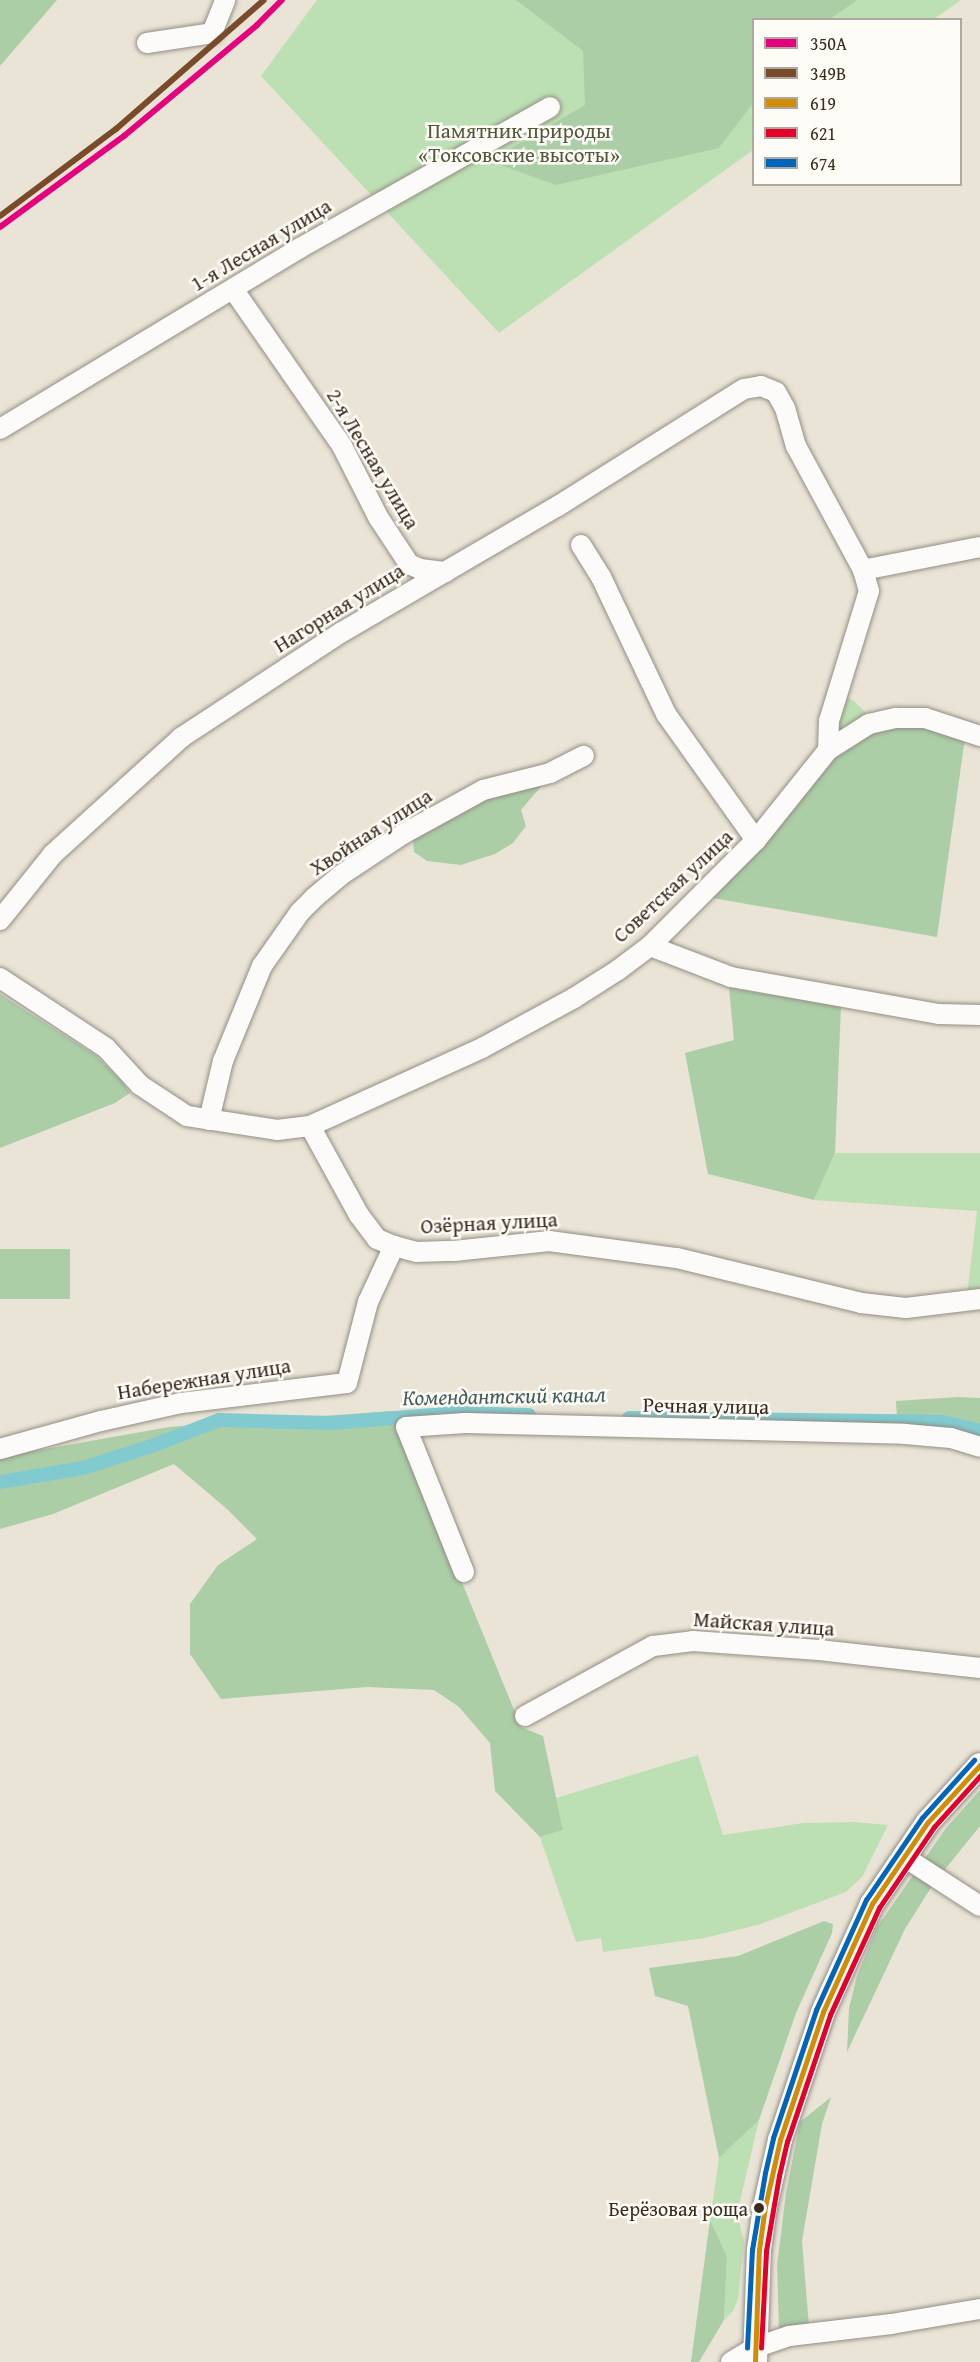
<!DOCTYPE html>
<html>
<head>
<meta charset="utf-8">
<style>
	body { margin:0 }
	#map { position:relative; width:980px; height:2362px; overflow:hidden; background:#eae4d6; font-family:"Gentium Book Plus",serif }
	div>[style] { position:absolute }
	.green>* { inset:0; background:#bce0b3 }
	.forest>* { inset:0; background:#abcea7; transform-origin:0 0 }
	.canal>* { height:14px; margin:-7px; padding:0 7px; transform-origin:7px; border-radius:7px; background:#81cbd0 }
	.roads { filter:drop-shadow(0 0 2px #938e85) drop-shadow(0 0 2px #938e85) }
	.minor>* { height:20px; margin:-10px; padding:0 10px; transform-origin:10px; border-radius:10px; background:#fcfbf9 }
	.major>* { height:24px; margin:-12px; padding:0 12px; transform-origin:12px; border-radius:12px; background:#fcfbf9 }
	.bus-1>* { height:4.5px; margin:-2.25px; padding:0 2.25px; transform-origin:2.25px; border-radius:2.25px; background:#d18d06 }
	.bus-2>* { height:4.5px; margin:-2.25px; padding:0 2.25px; transform-origin:2.25px; border-radius:2.25px; background:#e4002b }
	.bus-3>* { height:4.5px; margin:-2.25px; padding:0 2.25px; transform-origin:2.25px; border-radius:2.25px; background:#0065bd }
	.rail-1>* { height:6px; margin:-3px; padding:0 3px; transform-origin:3px; border-radius:3px; background:#e5007d }
	.rail-2>* { height:6px; margin:-3px; padding:0 3px; transform-origin:3px; border-radius:3px; background:#7a4b2a }
	.dots>* { width:16px; height:16px; translate:-50% -50%; box-sizing:border-box; border:3px solid #fdfcf7; border-radius:50% }
	span { translate:-50% -50%; white-space:nowrap; text-align:center; line-height:1.15; -webkit-text-stroke:5px #fdfcf7; paint-order:stroke }
	.bus-label { font-size:20px; color:#3b2a1e }
	.right { translate:-100% -50%; text-align:right }
	.park-label { font-size:21px; color:#52573c }
	.street-label { font-size:21px; color:#3b2a1e }
	.water-label { font-size:22px; color:#445e5b; font-style:italic }
	.legend { position:absolute; left:752px; top:18px; width:210px; height:168px; box-sizing:border-box; background:#fdfcf7; border:2px solid #afa8a0; margin:0; padding:8px 10px; list-style:none; font-size:18px; color:#3b2a1e }
	.legend li { display:flex; align-items:center; gap:12px; height:30px }
	.legend b { width:30px; border:2px solid #afa8a0 }
</style>
</head>
<body>
<div id="map">
	<div class="green">
		<div style="clip-path:polygon(317px 0,961px 0,934px 19px,754px 20px,753px 150px,499px 333px,261px 76px)"></div>
		<div style="clip-path:polygon(842px 696px,854px 701px,872px 719px,831px 754px)"></div>
		<div style="clip-path:polygon(835px 1153px,980px 1153px,980px 1295px,967px 1296px,977px 1211px,814px 1200px)"></div>
		<div style="clip-path:polygon(698px 1755px,723px 1835px,803px 1823px,854px 1822px,888px 1825px,862px 1877px,846px 1892px,758px 1925px,704px 1938px,603px 1952px,601px 1938px,576px 1942px,540px 1837px,563px 1830px,556px 1798px)"></div>
		<div style="clip-path:polygon(759px 2120px,737px 2214px,744px 2241px,738px 2299px,733px 2311px,724px 2320px,727px 2256px,710px 2220px,719px 2158px)"></div>
	</div>
	<div class="forest">
		<div style="clip-path:polygon(0 0,57px 0,0 66px)"></div>
		<div style="clip-path:polygon(516px 0,857px 0,830px 19px,754px 20px,753px 103px,719px 148px,556px 185px,489px 161px,585px 105px,583px 51px)"></div>
		<div style="clip-path:polygon(924px 722px,965px 738px,937px 937px,707px 897px,831px 754px,874px 729px)"></div>
		<div style="clip-path:polygon(543px 784px,521px 810px,526px 826px,513px 843px,495px 854px,461px 865px,427px 861px,414px 852px,413px 840px,485px 794px)"></div>
		<div style="clip-path:polygon(729px 988px,841px 1006px,835px 1153px,814px 1200px,708px 1174px,685px 1053px,734px 1040px)"></div>
		<div style="clip-path:polygon(0 994px,95px 1055px,121px 1080px,130px 1093px,115px 1103px,0 1148px)"></div>
		<div style="left:0;top:1249px;width:70px;height:50px"></div>
		<div style="clip-path:polygon(958px 1397px,980px 1398px,980px 1433px,944px 1418px,897px 1419px,896px 1401px)"></div>
		<div style="clip-path:polygon(392px 1411px,521px 1727px,543px 1736px,563px 1830px,540px 1837px,495px 1791px,490px 1743px,459px 1707px,434px 1690px,367px 1687px,221px 1699px,190px 1654px,190px 1604px,218px 1565px,257px 1539px,227px 1509px,174px 1464px,53px 1514px,0 1529px,0 1457px,169px 1427px)"></div>
		<div style="clip-path:polygon(980px 1790px,980px 1826px,934px 1883px,905px 1929px,847px 2052px,849px 2008px,857px 1976px,877px 1927px,946px 1828px)"></div>
		<div style="clip-path:polygon(824px 1921px,833px 1924px,832px 1933px,796px 2013px,759px 2120px,719px 2158px,688px 2006px,655px 1996px,649px 1968px,738px 1956px)"></div>
		<div style="clip-path:polygon(831px 2097px,822px 2124px,802px 2241px,809px 2326px,779px 2329px,777px 2265px,786px 2193px,800px 2122px)"></div>
		<div style="clip-path:polygon(710px 2220px,727px 2256px,724px 2320px,699px 2362px,691px 2362px)"></div>
	</div>
	<div class="canal">
		<div style="left:629px;top:1418px;width:313px;rotate:0.7deg"></div>
		<div style="left:942px;top:1422px;width:39px;rotate:13deg"></div>
		<div style="left:0;top:1482px;width:84px;rotate:-9.6deg"></div>
		<div style="left:83px;top:1468px;width:72px;rotate:-17.7deg"></div>
		<div style="left:152px;top:1446px;width:72px;rotate:-21.2deg"></div>
		<div style="left:219px;top:1420px;width:113px;rotate:1.5deg"></div>
		<div style="left:332px;top:1423px;width:123px;rotate:-4.6deg"></div>
		<div style="left:455px;top:1413px;width:74px;rotate:1.5deg"></div>
	</div>
	<div class="roads">
		<div class="minor">
			<div style="left:147px;top:43px;width:66px;rotate:-8.7deg"></div>
			<div style="left:212px;top:33px;width:35px;rotate:-68deg"></div>
			<div style="left:233px;top:289px;width:191px;rotate:55.2deg"></div>
			<div style="left:342px;top:446px;width:80px;rotate:63.1deg"></div>
			<div style="left:378px;top:517px;width:56px;rotate:56.6deg"></div>
			<div style="left:409px;top:564px;width:12px;rotate:24deg"></div>
			<div style="left:420px;top:569px;width:26px;rotate:7deg"></div>
			<div style="left:0;top:429px;width:350px;rotate:-31.1deg"></div>
			<div style="left:300px;top:248px;width:287px;rotate:-29.4deg"></div>
			<div style="left:581px;top:545px;width:38px;rotate:58deg"></div>
			<div style="left:601px;top:577px;width:152px;rotate:64.6deg"></div>
			<div style="left:666px;top:714px;width:155px;rotate:54.5deg"></div>
			<div style="left:828px;top:750px;width:29px;rotate:-88deg"></div>
			<div style="left:829px;top:721px;width:136px;rotate:-72.9deg"></div>
			<div style="left:869px;top:591px;width:22px;rotate:-106deg"></div>
			<div style="left:0;top:920px;width:85px;rotate:-51.2deg"></div>
			<div style="left:53px;top:854px;width:174px;rotate:-42.2deg"></div>
			<div style="left:182px;top:737px;width:191px;rotate:-33.3deg"></div>
			<div style="left:342px;top:632px;width:250px;rotate:-30.3deg"></div>
			<div style="left:558px;top:506px;width:220px;rotate:-32.2deg"></div>
			<div style="left:744px;top:389px;width:17px;rotate:-10deg"></div>
			<div style="left:761px;top:386px;width:16px;rotate:22deg"></div>
			<div style="left:776px;top:392px;width:18px;rotate:61deg"></div>
			<div style="left:785px;top:408px;width:40px;rotate:74deg"></div>
			<div style="left:796px;top:446px;width:141px;rotate:61.6deg"></div>
			<div style="left:863px;top:570px;width:119px;rotate:-11.1deg"></div>
			<div style="left:650px;top:946px;width:87px;rotate:20.9deg"></div>
			<div style="left:731px;top:977px;width:211px;rotate:10.1deg"></div>
			<div style="left:939px;top:1014px;width:41px;rotate:1.4deg"></div>
			<div style="left:0;top:978px;width:127px;rotate:33.4deg"></div>
			<div style="left:106px;top:1048px;width:50px;rotate:47.4deg"></div>
			<div style="left:140px;top:1085px;width:56px;rotate:33.4deg"></div>
			<div style="left:187px;top:1116px;width:91px;rotate:8.8deg"></div>
			<div style="left:277px;top:1130px;width:33px;rotate:-7deg"></div>
			<div style="left:310px;top:1126px;width:102px;rotate:61.2deg"></div>
			<div style="left:359px;top:1215px;width:30px;rotate:53deg"></div>
			<div style="left:377px;top:1239px;width:18px;rotate:22deg"></div>
			<div style="left:394px;top:1246px;width:23px;rotate:15deg"></div>
			<div style="left:416px;top:1252px;width:38px;rotate:-2deg"></div>
			<div style="left:454px;top:1251px;width:96px;rotate:-6deg"></div>
			<div style="left:549px;top:1241px;width:129px;rotate:7.6deg"></div>
			<div style="left:677px;top:1258px;width:189px;rotate:13.7deg"></div>
			<div style="left:861px;top:1303px;width:45px;rotate:6.3deg"></div>
			<div style="left:906px;top:1308px;width:75px;rotate:-6.9deg"></div>
			<div style="left:209px;top:1120px;width:61px;rotate:-76.7deg"></div>
			<div style="left:223px;top:1061px;width:103px;rotate:-67.7deg"></div>
			<div style="left:262px;top:966px;width:66px;rotate:-54.9deg"></div>
			<div style="left:300px;top:912px;width:21px;rotate:-45deg"></div>
			<div style="left:315px;top:897px;width:34px;rotate:-40deg"></div>
			<div style="left:341px;top:875px;width:74px;rotate:-33.5deg"></div>
			<div style="left:403px;top:834px;width:91px;rotate:-28.8deg"></div>
			<div style="left:483px;top:790px;width:69px;rotate:-14.2deg"></div>
			<div style="left:550px;top:773px;width:38px;rotate:-27deg"></div>
			<div style="left:310px;top:1126px;width:189px;rotate:-24.4deg"></div>
			<div style="left:482px;top:1048px;width:105px;rotate:-28.5deg"></div>
			<div style="left:574px;top:998px;width:52px;rotate:-32.5deg"></div>
			<div style="left:618px;top:970px;width:40px;rotate:-37deg"></div>
			<div style="left:650px;top:946px;width:150px;rotate:-45deg"></div>
			<div style="left:756px;top:840px;width:115px;rotate:-51.3deg"></div>
			<div style="left:828px;top:750px;width:49px;rotate:-32.4deg"></div>
			<div style="left:869px;top:724px;width:28px;rotate:-13deg"></div>
			<div style="left:896px;top:718px;width:29px"></div>
			<div style="left:925px;top:718px;width:58px;rotate:18.1deg"></div>
			<div style="left:0;top:1449px;width:105px;rotate:-15.5deg"></div>
			<div style="left:101px;top:1421px;width:82px;rotate:-12.7deg"></div>
			<div style="left:181px;top:1403px;width:167px;rotate:-6.9deg"></div>
			<div style="left:347px;top:1383px;width:84px;rotate:-75.5deg"></div>
			<div style="left:368px;top:1302px;width:62px;rotate:-65.1deg"></div>
			<div style="left:464px;top:1572px;width:156px;rotate:-111.8deg"></div>
			<div style="left:406px;top:1427px;width:59px;rotate:-3.9deg"></div>
			<div style="left:465px;top:1423px;width:440px;rotate:1.4deg"></div>
			<div style="left:905px;top:1434px;width:46px;rotate:5deg"></div>
			<div style="left:951px;top:1438px;width:30px;rotate:17deg"></div>
			<div style="left:525px;top:1716px;width:146px;rotate:-28.7deg"></div>
			<div style="left:653px;top:1646px;width:40px;rotate:-7.1deg"></div>
			<div style="left:693px;top:1641px;width:126px;rotate:4.1deg"></div>
			<div style="left:819px;top:1650px;width:162px;rotate:6.4deg"></div>
			<div style="left:903px;top:1856px;width:92px;rotate:33deg"></div>
			<div style="left:731px;top:2362px;width:27px;rotate:-31deg"></div>
			<div style="left:754px;top:2348px;width:37px;rotate:-19deg"></div>
			<div style="left:789px;top:2336px;width:103px;rotate:-6.7deg"></div>
			<div style="left:891px;top:2324px;width:90px;rotate:-9.6deg"></div>
		</div>
		<div class="major">
			<div style="left:755px;top:2362px;width:112px;rotate:-88deg"></div>
			<div style="left:759px;top:2250px;width:43px;rotate:-82.1deg"></div>
			<div style="left:765px;top:2207px;width:69px;rotate:-77.4deg"></div>
			<div style="left:780px;top:2140px;width:135px;rotate:-71.4deg"></div>
			<div style="left:823px;top:2012px;width:119px;rotate:-65.6deg"></div>
			<div style="left:872px;top:1904px;width:99px;rotate:-55.7deg"></div>
			<div style="left:928px;top:1822px;width:77px;rotate:-47.6deg"></div>
		</div>
	</div>
	<div class="bus-1">
		<div style="left:755px;top:2362px;width:112px;rotate:-88deg"></div>
		<div style="left:759px;top:2250px;width:43px;rotate:-82.1deg"></div>
		<div style="left:765px;top:2207px;width:69px;rotate:-77.4deg"></div>
		<div style="left:780px;top:2140px;width:135px;rotate:-71.4deg"></div>
		<div style="left:823px;top:2012px;width:119px;rotate:-65.6deg"></div>
		<div style="left:872px;top:1904px;width:99px;rotate:-55.7deg"></div>
		<div style="left:928px;top:1822px;width:77px;rotate:-47.6deg"></div>
	</div>
	<div class="bus-2">
		<div style="left:761px;top:2348px;width:97px;rotate:-87deg"></div>
		<div style="left:766px;top:2251px;width:76px;rotate:-80.2deg"></div>
		<div style="left:779px;top:2176px;width:35px;rotate:-77deg"></div>
		<div style="left:787px;top:2142px;width:134px;rotate:-71.3deg"></div>
		<div style="left:830px;top:2015px;width:118px;rotate:-65.4deg"></div>
		<div style="left:879px;top:1908px;width:98px;rotate:-55.8deg"></div>
		<div style="left:934px;top:1827px;width:69px;rotate:-48deg"></div>
	</div>
	<div class="bus-3">
		<div style="left:747px;top:2348px;width:98px;rotate:-87.1deg"></div>
		<div style="left:752px;top:2250px;width:78px;rotate:-80.4deg"></div>
		<div style="left:765px;top:2173px;width:36px;rotate:-77deg"></div>
		<div style="left:773px;top:2138px;width:135px;rotate:-71.4deg"></div>
		<div style="left:816px;top:2010px;width:121px;rotate:-65.6deg"></div>
		<div style="left:866px;top:1900px;width:99px;rotate:-55.7deg"></div>
		<div style="left:922px;top:1818px;width:78px;rotate:-48.1deg"></div>
	</div>
	<div class="rail-1">
		<div style="left:0;top:227px;width:154px;rotate:-36.3deg"></div>
		<div style="left:124px;top:136px;width:173px;rotate:-39.8deg"></div>
		<div style="left:257px;top:25px;width:35px;rotate:-45deg"></div>
	</div>
	<div class="rail-2">
		<div style="left:0;top:216px;width:145px;rotate:-36.9deg"></div>
		<div style="left:116px;top:129px;width:196px;rotate:-41.1deg"></div>
	</div>
	<div class="dots">
		<div style="left:759px;top:2208px;background:#3b2a1e"></div>
	</div>
	<div class="bus-label">
		<span class="right" style="left:748px;top:2208px">Берёзовая роща</span>
	</div>
	<div class="park-label">
		<span style="left:519px;top:143px">Памятник природы<br>«Токсовские высоты»</span>
	</div>
	<div class="street-label">
		<span style="left:261px;top:245px;rotate:-31deg">1-я Лесная улица</span>
		<span style="left:373px;top:459px;rotate:59deg">2-я Лесная улица</span>
		<span style="left:339px;top:608px;rotate:-32deg">Нагорная улица</span>
		<span style="left:371px;top:832px;rotate:-33deg">Хвойная улица</span>
		<span style="left:673px;top:886px;rotate:-43deg">Советская улица</span>
		<span style="left:489px;top:1223px;rotate:-3deg">Озёрная улица</span>
		<span style="left:204px;top:1379px;rotate:-9deg">Набережная улица</span>
		<span style="left:706px;top:1406px;rotate:1deg">Речная улица</span>
		<span style="left:764px;top:1624px;rotate:4deg">Майская улица</span>
	</div>
	<div class="water-label">
		<span style="left:504px;top:1396px;rotate:-1deg">Комендантский канал</span>
	</div>
	<ul class="legend">
	<li><b style="height:8px;background:#e5007d"></b>350А</li>
	<li><b style="height:8px;background:#7a4b2a"></b>349В</li>
	<li><b style="height:8px;background:#d18d06"></b>619</li>
	<li><b style="height:8px;background:#e4002b"></b>621</li>
	<li><b style="height:8px;background:#0065bd"></b>674</li>
	</ul>
</div>
</body>
</html>
